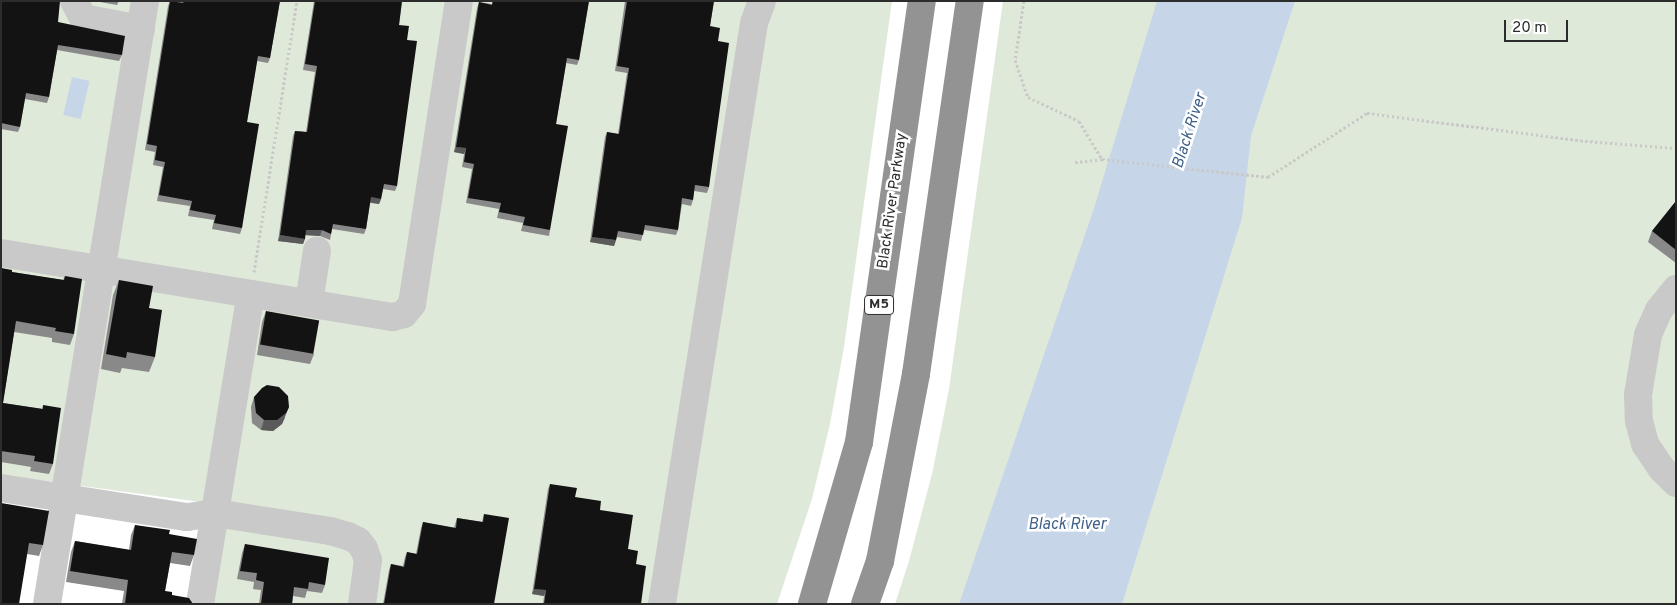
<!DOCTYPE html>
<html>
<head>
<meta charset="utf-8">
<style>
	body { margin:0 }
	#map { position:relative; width:1677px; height:605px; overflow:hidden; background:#fff; font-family:Overpass,sans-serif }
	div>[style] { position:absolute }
	.green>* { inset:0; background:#dfe9d9 }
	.water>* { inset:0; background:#c6d6e8; transform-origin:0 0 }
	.path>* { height:3px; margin-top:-1.5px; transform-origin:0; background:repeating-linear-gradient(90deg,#c9c9c9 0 2.5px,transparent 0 5px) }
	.minor>* { height:28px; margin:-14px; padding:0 14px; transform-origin:14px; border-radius:14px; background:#c9c9c9 }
	.highway>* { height:28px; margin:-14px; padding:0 14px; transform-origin:14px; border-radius:14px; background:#939393 }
	.wall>* { inset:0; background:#898989 }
	.shaded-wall>* { inset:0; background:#5a5a5a }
	.building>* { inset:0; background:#131313; transform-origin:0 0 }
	span { translate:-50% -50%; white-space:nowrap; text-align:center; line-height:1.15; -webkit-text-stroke:5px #fff; paint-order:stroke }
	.shield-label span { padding:1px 4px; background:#fff; border:1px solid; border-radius:4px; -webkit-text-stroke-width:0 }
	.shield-label { font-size:14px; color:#2c2c2c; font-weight:700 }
	.street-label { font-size:15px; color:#2c2c2c }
	.water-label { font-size:16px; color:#3f6188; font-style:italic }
	.frame { position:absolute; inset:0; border:2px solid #2c2c2c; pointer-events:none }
	.scale { position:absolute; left:1504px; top:20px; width:64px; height:22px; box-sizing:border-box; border:2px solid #2c2c2c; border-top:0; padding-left:6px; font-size:15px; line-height:18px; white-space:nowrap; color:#2c2c2c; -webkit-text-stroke:4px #fff; paint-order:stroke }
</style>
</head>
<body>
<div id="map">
	<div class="green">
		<div style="clip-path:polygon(1px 1px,892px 1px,844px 347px,830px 424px,812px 499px,777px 604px,207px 604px,223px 505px,1px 475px)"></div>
		<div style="clip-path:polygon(1003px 1px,1676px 1px,1676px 604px,895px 604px,909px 561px,932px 474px,949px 389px)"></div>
	</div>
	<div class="water">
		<div style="clip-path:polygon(1157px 1px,1295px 1px,1251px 136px,1242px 218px,1122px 604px,959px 604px,1094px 208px)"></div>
		<div style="left:72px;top:77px;width:18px;height:39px;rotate:13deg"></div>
	</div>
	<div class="path">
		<div style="left:1024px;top:1px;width:60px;rotate:98.7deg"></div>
		<div style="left:1015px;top:60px;width:39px;rotate:71deg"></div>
		<div style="left:1028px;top:97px;width:56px;rotate:25.2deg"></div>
		<div style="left:1079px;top:121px;width:44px;rotate:58.8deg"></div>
		<div style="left:1075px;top:162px;width:27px;rotate:-6deg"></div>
		<div style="left:1102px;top:159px;width:167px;rotate:6.2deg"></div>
		<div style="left:1268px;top:177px;width:118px;rotate:-32.9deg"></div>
		<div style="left:1367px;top:113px;width:220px;rotate:7.3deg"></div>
		<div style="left:1585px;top:141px;width:91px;rotate:4.4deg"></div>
		<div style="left:254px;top:272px;width:274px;rotate:-81deg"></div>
	</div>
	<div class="minor">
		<div style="left:74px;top:1px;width:15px;rotate:62deg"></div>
		<div style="left:81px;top:14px;width:9px;rotate:36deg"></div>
		<div style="left:88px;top:19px;width:54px;rotate:10.7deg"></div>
		<div style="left:1px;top:253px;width:397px;rotate:9.3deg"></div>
		<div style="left:393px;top:317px;width:11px;rotate:-15deg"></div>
		<div style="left:404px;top:314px;width:13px;rotate:-51deg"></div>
		<div style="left:412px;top:304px;width:307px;rotate:-81.2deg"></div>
		<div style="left:1676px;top:289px;width:27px;rotate:129deg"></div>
		<div style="left:1659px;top:310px;width:27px;rotate:114deg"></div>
		<div style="left:1648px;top:335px;width:61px;rotate:99.5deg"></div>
		<div style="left:1638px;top:395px;width:26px;rotate:88deg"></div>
		<div style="left:1639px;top:421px;width:24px;rotate:75deg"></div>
		<div style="left:1645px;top:444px;width:30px;rotate:56deg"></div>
		<div style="left:1662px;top:469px;width:20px;rotate:45deg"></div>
		<div style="left:309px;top:303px;width:53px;rotate:-81.3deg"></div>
		<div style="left:1px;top:488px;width:188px;rotate:8.9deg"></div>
		<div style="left:187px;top:517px;width:28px;rotate:-8deg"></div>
		<div style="left:215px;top:513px;width:116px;rotate:8.9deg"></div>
		<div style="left:330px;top:531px;width:19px;rotate:16deg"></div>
		<div style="left:348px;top:536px;width:11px;rotate:27deg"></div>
		<div style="left:358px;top:541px;width:10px;rotate:53deg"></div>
		<div style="left:364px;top:549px;width:12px;rotate:70deg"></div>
		<div style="left:368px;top:560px;width:44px;rotate:97.8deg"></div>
		<div style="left:47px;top:604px;width:611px;rotate:-80.77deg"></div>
		<div style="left:200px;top:604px;width:314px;rotate:-80.7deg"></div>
		<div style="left:662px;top:604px;width:588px;rotate:-81deg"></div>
		<div style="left:754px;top:23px;width:23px;rotate:-70deg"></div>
	</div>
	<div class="highway">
		<div style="left:812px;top:604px;width:169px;rotate:-73.8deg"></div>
		<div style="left:859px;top:442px;width:445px;rotate:-81.9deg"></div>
		<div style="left:865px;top:604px;width:46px;rotate:-70.8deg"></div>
		<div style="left:880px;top:561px;width:190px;rotate:-79.1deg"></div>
		<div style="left:916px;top:374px;width:377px;rotate:-81.8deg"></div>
	</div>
	<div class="wall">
		<div style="clip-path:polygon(1px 1px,58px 22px,122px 55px,119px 61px,57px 50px,49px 97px,47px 103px,25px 99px,20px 127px,18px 132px,1px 129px)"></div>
		<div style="clip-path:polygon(100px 1px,119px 1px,117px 5px,100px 2px)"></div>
		<div style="clip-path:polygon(170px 1px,183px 2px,183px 1px,280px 1px,270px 58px,268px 63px,257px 61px,247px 122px,242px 228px,240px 234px,212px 229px,214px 220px,188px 216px,190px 206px,157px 201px,163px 167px,153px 165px,155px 152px,145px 150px,168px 6px)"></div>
		<div style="clip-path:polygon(314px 1px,402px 1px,399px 25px,407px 40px,397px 186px,395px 191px,383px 189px,381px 199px,379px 204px,370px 203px,366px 229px,364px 234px,332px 229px,330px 240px,320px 236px,305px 235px,303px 244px,278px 241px,293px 136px,295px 131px,306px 132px,315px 72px,303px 70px)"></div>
		<div style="clip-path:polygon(492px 1px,589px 1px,579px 60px,577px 65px,566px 63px,556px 124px,550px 230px,549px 236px,521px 231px,523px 223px,497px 218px,499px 209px,466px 203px,472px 169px,462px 167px,464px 154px,454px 152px,477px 8px,479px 2px,492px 4px)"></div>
		<div style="clip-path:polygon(625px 1px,714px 1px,710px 26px,718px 41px,709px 187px,707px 193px,694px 191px,693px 200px,691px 206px,682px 204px,678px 230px,676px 235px,644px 230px,641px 241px,617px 237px,614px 246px,590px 242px,605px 137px,607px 132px,618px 134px,627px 73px,615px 71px)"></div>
		<div style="clip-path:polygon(1676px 201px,1676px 263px,1648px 242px,1652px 231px)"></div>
		<div style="clip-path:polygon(1px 268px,12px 272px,63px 280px,65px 276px,74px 334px,70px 345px,52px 342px,52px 338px,14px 332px,3px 403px,42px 409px,43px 405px,53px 464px,49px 474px,30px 471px,31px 467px,1px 462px)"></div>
		<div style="clip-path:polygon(119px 280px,149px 308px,155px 357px,149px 372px,122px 368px,120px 373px,101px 369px,113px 295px)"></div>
		<div style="clip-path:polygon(266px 311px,314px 354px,310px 364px,257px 355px,262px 322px)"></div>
		<div style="clip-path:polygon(254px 397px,285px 418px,282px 424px,273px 431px,261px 430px,252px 423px,251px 407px)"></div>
		<div style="clip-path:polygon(550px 484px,600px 510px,628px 549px,636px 564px,641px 604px,543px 604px,544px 596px,532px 594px,548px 489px)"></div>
		<div style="clip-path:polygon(1px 503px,43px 545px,39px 556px,27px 554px)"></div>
		<div style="clip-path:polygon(484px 514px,494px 604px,383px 604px,389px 570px,391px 564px,403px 566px,405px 557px,407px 552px,416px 554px,421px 528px,423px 522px,454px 528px,457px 518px,482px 522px)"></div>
		<div style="clip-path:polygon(135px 525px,169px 534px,194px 555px,190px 566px,170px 563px,165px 591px,172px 595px,193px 604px,122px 604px,124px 591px,66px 582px,71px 552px,75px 541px,129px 550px,131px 535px)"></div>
		<div style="clip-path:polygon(245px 544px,325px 585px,322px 593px,307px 591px,305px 598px,293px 596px,292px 604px,259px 604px,261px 590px,253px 589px,254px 582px,237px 579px,242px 553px)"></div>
	</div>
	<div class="shaded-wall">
		<div style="clip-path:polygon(456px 147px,466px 148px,464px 154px,454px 152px)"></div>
		<div style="clip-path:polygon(371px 197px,381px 199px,379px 204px,369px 202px)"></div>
		<div style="clip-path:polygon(306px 230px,322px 230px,320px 236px,304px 235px)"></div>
		<div style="clip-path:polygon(280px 235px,305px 239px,303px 244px,278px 241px)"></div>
		<div style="clip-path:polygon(592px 237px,616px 240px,614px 246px,590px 242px)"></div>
		<div style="clip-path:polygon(289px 407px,282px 424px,273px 431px,261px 430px,264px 420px)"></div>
		<div style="clip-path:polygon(534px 589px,546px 590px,544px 596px,532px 594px)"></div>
	</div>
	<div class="building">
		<div style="clip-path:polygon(1px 1px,60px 1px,58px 22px,125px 36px,122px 55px,58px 45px,49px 97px,26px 93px,20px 127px,1px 123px)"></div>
		<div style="clip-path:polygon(170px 1px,183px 3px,184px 1px,280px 1px,270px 58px,258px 56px,247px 122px,259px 124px,242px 228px,214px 223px,216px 215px,190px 210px,192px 201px,159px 195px,165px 162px,155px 160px,157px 146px,147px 144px)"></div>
		<div style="clip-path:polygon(315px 1px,402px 1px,399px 25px,409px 26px,407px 40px,417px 41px,397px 186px,384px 184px,381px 199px,371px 197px,366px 229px,333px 224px,331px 234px,322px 230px,306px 230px,305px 239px,280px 235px,295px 131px,307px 132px,317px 66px,305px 64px)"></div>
		<div style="clip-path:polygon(493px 1px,589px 1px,579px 60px,567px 58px,556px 124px,568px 126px,550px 230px,523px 225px,525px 217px,499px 212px,501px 203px,468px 198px,474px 164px,464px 162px,466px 148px,456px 147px,479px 2px,492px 5px)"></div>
		<div style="clip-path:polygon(627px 1px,714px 1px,710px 26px,720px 28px,718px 41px,729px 43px,709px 187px,695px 185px,693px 200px,682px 198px,678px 230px,645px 225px,643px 235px,618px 231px,616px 240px,592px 237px,607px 132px,619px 134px,629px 68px,617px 66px)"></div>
		<div style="clip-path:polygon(1676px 201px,1676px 250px,1652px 231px)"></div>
		<div style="clip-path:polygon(1px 268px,12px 270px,12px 272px,64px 280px,65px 276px,82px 279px,74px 334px,55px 331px,56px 328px,16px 321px,3px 403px,43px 409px,43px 405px,61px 408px,53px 464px,34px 461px,35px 456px,1px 451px)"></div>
		<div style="clip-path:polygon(119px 280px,153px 286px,149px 308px,162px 310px,155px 357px,127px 352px,126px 358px,106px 354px)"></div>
		<div style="left:266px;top:311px;width:54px;height:34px;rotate:10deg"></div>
		<div style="clip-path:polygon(267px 385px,279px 387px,288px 396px,289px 407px,286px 413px,277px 420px,264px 420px,256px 413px,254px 397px,262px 388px)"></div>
		<div style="clip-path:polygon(550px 484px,577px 488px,575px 497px,601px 501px,600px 510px,633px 515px,628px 549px,638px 551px,636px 564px,646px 566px,641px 604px,544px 604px,546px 590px,534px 589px)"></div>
		<div style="clip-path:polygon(1px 503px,49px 511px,43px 545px,29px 543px,19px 604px,1px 604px)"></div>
		<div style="clip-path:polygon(484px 514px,509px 518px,494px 604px,384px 604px,391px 564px,404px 567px,407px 552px,417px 554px,423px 522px,456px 528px,457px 518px,483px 522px)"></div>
		<div style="clip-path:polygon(135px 525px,170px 530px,169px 534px,197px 539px,194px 555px,172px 552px,165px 591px,172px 592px,172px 595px,189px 598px,193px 604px,125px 604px,128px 580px,70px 571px,75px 541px,131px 550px)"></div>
		<div style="clip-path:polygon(245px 544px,329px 558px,325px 585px,309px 582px,308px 589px,294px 587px,292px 604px,261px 604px,264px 582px,256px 580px,257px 573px,240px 571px)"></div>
	</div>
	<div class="shield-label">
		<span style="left:879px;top:305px">M5</span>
	</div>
	<div class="street-label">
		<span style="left:893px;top:201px;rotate:-82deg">Black River Parkway</span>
	</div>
	<div class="water-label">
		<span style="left:1190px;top:131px;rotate:-72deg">Black River</span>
		<span style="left:1067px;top:525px">Black River</span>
	</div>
	<div class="frame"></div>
	<div class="scale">20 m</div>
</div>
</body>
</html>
